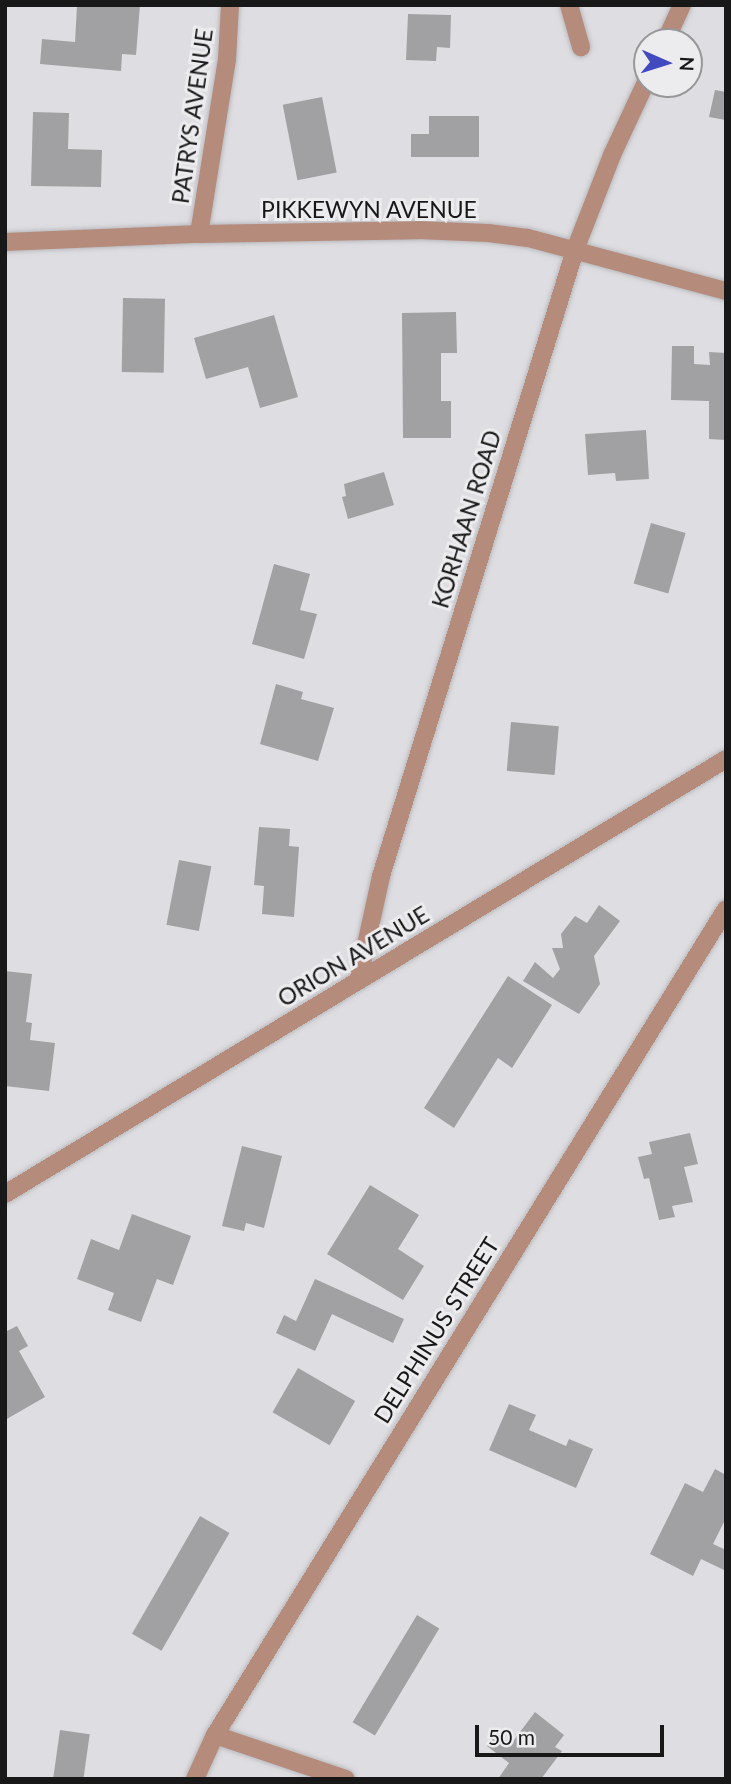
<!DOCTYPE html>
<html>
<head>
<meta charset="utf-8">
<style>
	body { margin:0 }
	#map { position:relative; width:731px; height:1784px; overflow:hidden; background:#dedee2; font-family:Lato,sans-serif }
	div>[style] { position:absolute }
	.building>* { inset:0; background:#a1a1a4; transform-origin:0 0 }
	.roads { filter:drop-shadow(0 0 2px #bababe) drop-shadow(0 0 2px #bababe) }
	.minor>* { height:18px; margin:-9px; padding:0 9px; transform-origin:9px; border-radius:9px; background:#b58b7c }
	span { translate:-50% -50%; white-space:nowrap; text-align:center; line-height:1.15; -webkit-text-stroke:6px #ececef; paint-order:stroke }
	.street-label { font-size:23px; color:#181819 }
	.frame { position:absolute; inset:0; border:7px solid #181819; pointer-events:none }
	.north { position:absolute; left:633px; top:28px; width:70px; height:70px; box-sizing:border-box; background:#ececef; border:2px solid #979799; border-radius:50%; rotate:93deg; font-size:19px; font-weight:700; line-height:28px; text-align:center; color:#181819 }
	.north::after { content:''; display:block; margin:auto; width:24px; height:32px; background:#434abf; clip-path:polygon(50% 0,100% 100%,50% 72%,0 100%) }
	.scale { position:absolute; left:475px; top:1725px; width:189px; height:32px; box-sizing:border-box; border:4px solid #181819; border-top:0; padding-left:9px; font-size:21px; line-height:24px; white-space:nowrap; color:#181819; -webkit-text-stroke:5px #ececef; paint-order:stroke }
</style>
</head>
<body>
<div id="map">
	<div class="building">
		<div style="clip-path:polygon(77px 5px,140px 5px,136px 55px,122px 54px,121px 71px,40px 64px,42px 39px,75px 42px)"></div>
		<div style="clip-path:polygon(408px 14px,451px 15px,450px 48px,437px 47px,436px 61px,406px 60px)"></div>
		<div style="clip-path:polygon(715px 90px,726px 92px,726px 120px,709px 117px)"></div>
		<div style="left:322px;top:97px;width:77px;height:40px;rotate:79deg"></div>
		<div style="clip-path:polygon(33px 112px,69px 113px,68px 149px,102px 150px,101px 187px,31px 186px)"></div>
		<div style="clip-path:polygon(429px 116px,479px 116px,479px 157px,411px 157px,411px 134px,429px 134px)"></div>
		<div style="left:123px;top:298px;width:42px;height:74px;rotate:1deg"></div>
		<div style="clip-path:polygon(456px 312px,457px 353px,441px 353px,441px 401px,451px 401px,451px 438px,403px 438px,402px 313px)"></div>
		<div style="clip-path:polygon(274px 315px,298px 397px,260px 408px,248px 367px,206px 379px,194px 338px)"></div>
		<div style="clip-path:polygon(672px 346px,694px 346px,694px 364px,710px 365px,709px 352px,726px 353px,726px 440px,709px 439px,709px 401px,671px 400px)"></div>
		<div style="clip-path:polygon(646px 430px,649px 479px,616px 481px,615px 473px,588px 475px,585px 434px)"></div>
		<div style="clip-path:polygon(384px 472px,394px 505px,348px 519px,342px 497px,346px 496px,344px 484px)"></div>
		<div style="left:651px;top:523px;width:36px;height:63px;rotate:16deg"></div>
		<div style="clip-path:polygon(274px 564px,310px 574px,300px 610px,317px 614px,304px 659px,252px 644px)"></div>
		<div style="clip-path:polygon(276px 684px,303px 692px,301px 699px,334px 708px,318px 761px,260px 744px)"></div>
		<div style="left:511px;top:722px;width:48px;height:49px;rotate:5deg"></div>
		<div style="clip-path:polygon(259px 827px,290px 829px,289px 846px,299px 847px,294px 917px,262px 914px,264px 886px,254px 885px)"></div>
		<div style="left:179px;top:860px;width:33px;height:66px;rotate:11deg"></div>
		<div style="clip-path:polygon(599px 905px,620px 921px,594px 956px,600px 984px,579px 1014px,523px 981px,535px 962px,553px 978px,560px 969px,552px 948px,563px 948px,561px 934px,575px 916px,587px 923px)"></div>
		<div style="clip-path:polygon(5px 971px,32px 974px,26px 1022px,32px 1023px,30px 1040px,55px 1043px,49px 1091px,5px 1086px)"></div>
		<div style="clip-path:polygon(508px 976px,552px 1005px,512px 1068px,498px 1058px,454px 1128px,424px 1108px)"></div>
		<div style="clip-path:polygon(690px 1133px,698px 1164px,684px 1167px,693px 1202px,672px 1206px,675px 1217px,659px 1220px,649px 1178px,644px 1179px,638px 1157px,652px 1154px,649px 1142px)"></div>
		<div style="clip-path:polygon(242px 1146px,282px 1156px,264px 1228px,246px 1223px,244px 1231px,222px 1226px)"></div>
		<div style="clip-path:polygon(370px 1185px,419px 1215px,398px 1249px,424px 1266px,403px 1300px,327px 1254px)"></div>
		<div style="clip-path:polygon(132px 1214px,191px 1236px,173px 1285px,157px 1279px,141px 1322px,108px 1310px,114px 1293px,77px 1279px,91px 1239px,119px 1250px)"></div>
		<div style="clip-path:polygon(315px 1279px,404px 1319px,393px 1343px,332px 1314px,315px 1351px,276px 1333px,284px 1315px,296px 1321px)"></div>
		<div style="clip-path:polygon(17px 1326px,28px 1346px,19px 1351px,45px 1397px,5px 1420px,5px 1332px)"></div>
		<div style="left:298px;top:1368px;width:66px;height:51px;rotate:30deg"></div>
		<div style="clip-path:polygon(509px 1404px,536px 1415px,529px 1430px,566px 1446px,569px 1439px,593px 1449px,576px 1488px,489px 1450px)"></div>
		<div style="clip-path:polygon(715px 1469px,726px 1475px,726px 1518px,713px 1544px,726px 1550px,726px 1571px,701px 1559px,693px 1576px,650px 1554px,685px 1483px,703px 1492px)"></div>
		<div style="left:200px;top:1516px;width:34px;height:136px;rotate:30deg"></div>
		<div style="left:417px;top:1615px;width:26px;height:125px;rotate:31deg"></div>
		<div style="clip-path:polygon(535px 1712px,564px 1735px,555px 1747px,562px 1751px,541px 1779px,498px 1779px,509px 1763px,487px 1746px,497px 1734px,511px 1744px)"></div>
		<div style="left:60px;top:1730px;width:30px;height:49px;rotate:8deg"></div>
	</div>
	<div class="roads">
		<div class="minor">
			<div style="left:569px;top:5px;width:44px;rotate:74.1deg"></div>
			<div style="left:665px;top:42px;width:41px;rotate:-65.3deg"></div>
			<div style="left:199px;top:234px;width:177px;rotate:-80.9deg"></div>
			<div style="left:227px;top:59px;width:54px;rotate:-86.8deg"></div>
			<div style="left:5px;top:242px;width:194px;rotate:-2.4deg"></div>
			<div style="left:199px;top:234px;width:219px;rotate:-1deg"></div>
			<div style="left:418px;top:230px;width:70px;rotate:2.5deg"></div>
			<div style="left:488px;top:233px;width:40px;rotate:7.1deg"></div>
			<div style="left:528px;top:238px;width:205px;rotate:15deg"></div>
			<div style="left:358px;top:981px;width:107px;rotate:-77.6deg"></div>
			<div style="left:381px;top:876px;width:655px;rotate:-72.78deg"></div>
			<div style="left:575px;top:250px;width:102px;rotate:-68.7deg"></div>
			<div style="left:612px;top:155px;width:83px;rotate:-65deg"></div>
			<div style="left:5px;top:1194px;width:842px;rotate:-31.1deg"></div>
			<div style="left:215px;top:1735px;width:138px;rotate:18.6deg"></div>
			<div style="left:195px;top:1779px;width:48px;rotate:-65.6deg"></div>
			<div style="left:215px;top:1735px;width:971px;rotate:-58.26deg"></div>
		</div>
	</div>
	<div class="street-label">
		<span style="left:192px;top:116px;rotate:-82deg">PATRYS AVENUE</span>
		<span style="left:369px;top:209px">PIKKEWYN AVENUE</span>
		<span style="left:466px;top:519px;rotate:-73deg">KORHAAN ROAD</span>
		<span style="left:353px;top:956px;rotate:-31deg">ORION AVENUE</span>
		<span style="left:436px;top:1330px;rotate:-58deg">DELPHINUS STREET</span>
	</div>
	<div class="frame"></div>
	<div class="north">N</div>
	<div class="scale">50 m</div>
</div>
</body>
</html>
